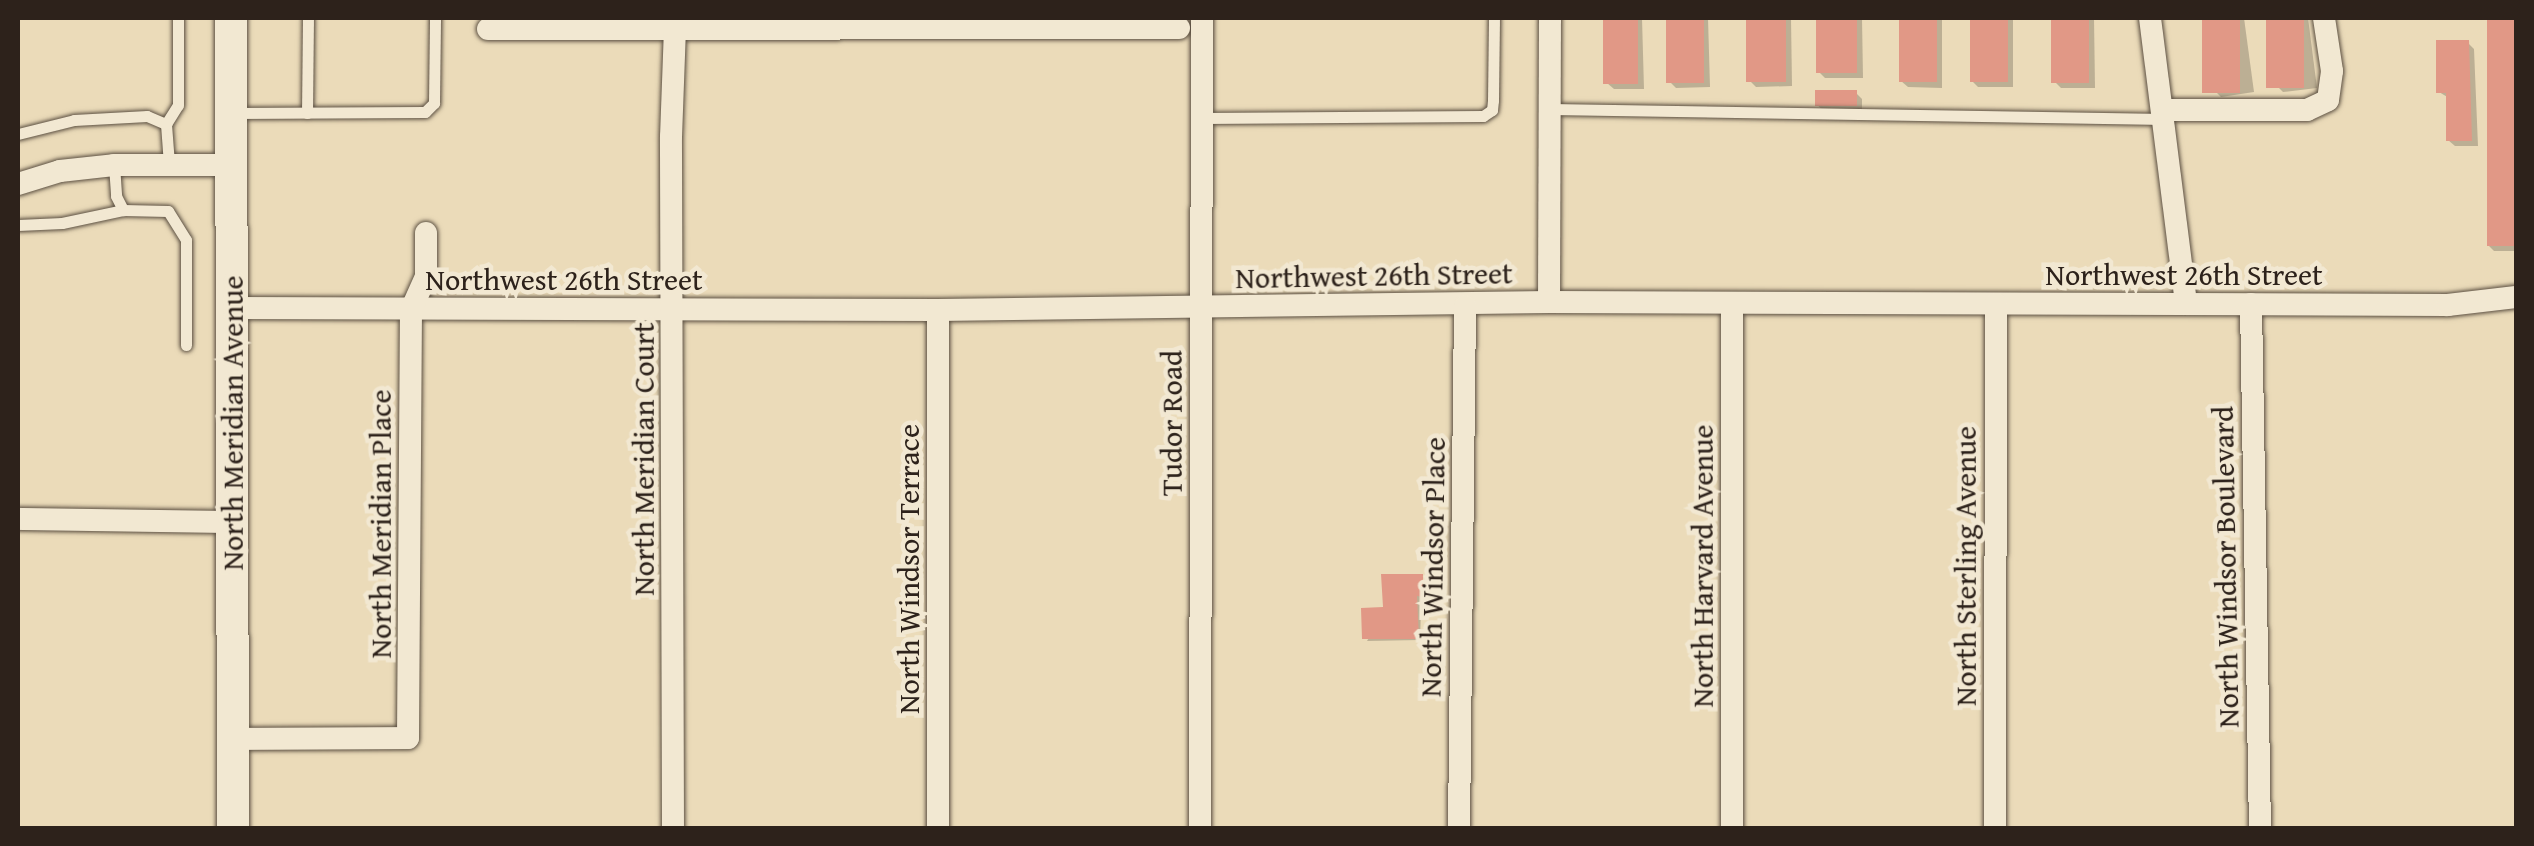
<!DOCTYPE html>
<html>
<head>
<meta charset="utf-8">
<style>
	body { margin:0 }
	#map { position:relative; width:2534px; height:846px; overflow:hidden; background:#ebdbb9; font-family:"Gentium Book Plus",serif }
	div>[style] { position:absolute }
	.shadow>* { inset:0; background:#0003 }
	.building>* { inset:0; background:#e19886; transform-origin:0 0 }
	.roads { filter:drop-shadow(0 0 2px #5c5042) drop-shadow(0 0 2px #5c5042) }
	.service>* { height:11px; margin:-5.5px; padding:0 5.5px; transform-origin:5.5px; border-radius:5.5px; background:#f2e8d2 }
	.minor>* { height:22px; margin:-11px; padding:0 11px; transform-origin:11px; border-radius:11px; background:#f2e8d2 }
	.secondary>* { height:32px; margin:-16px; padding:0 16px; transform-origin:16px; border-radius:16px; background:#f2e8d2 }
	span { translate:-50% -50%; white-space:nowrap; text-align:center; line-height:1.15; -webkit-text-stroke:9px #f2e8d2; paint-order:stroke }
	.street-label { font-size:30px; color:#2d221b }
	.frame { position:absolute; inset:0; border:20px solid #2d221b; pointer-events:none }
</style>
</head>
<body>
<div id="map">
	<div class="shadow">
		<div style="clip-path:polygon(1606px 18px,1642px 18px,1644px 89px,1614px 89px,1607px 83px)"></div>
		<div style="clip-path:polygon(1668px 18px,1708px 18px,1710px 87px,1676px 88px,1670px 82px)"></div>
		<div style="clip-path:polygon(1749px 18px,1791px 18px,1792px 86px,1756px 87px,1750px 81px)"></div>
		<div style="clip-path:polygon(1818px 18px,1862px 18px,1863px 78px,1825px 78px,1819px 72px)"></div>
		<div style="clip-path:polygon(1902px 18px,1942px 18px,1942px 88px,1908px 87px,1901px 81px)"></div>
		<div style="clip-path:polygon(1972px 18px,2013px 18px,2013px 87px,1978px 87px,1972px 81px)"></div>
		<div style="clip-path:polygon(2054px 18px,2094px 18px,2095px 88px,2061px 88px,2055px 82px)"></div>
		<div style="clip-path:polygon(2205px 18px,2244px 18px,2254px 92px,2221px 97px,2215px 91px)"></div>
		<div style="clip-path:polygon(2268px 18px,2308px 18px,2317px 88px,2283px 92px,2277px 86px)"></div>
		<div style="clip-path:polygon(2489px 18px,2516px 18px,2516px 251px,2494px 251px,2488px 245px)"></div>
		<div style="clip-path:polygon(2468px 43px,2474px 49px,2478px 146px,2455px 146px,2448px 140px,2449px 98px,2439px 92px)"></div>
		<div style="clip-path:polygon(1856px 93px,1862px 99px,1862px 111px,1824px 111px,1817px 105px)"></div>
		<div style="clip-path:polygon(1422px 576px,1420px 640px,1367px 641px,1386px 610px)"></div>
	</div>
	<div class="building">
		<div style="left:1603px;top:18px;width:35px;height:66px"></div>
		<div style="left:1666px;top:18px;width:38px;height:65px"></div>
		<div style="left:1746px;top:18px;width:40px;height:64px"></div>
		<div style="left:1816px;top:18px;width:41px;height:55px"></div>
		<div style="left:1899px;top:18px;width:38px;height:64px"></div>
		<div style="left:1970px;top:18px;width:38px;height:64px"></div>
		<div style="left:2051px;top:18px;width:38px;height:65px"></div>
		<div style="left:2202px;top:18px;width:38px;height:75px"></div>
		<div style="left:2266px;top:18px;width:38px;height:70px"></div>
		<div style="left:2487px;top:18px;width:29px;height:228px"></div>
		<div style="clip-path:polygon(2436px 40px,2469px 40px,2472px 141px,2446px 141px,2446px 93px,2436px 93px)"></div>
		<div style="left:1857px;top:90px;width:16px;height:42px;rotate:90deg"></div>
		<div style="clip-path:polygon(1381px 574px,1423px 574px,1423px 597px,1417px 596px,1419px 639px,1362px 639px,1361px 608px,1383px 607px)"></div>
	</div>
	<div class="roads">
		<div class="service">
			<div style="left:1550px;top:109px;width:615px;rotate:0.93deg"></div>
			<div style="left:233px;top:113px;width:192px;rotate:-0.3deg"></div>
			<div style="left:425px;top:112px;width:13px;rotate:-45deg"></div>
			<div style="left:434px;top:103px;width:85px;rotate:-89.3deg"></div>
			<div style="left:307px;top:113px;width:95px;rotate:-89.4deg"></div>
			<div style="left:1202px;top:118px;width:281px;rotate:-0.4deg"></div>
			<div style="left:1483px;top:116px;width:11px;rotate:-34deg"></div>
			<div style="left:1492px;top:110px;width:10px;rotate:-84deg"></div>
			<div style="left:1493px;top:100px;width:82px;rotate:-89.3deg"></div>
			<div style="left:18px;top:134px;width:58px;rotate:-14deg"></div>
			<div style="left:74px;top:120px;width:73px;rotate:-3.1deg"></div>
			<div style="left:147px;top:116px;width:21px;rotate:23deg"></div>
			<div style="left:169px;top:164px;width:40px;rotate:-94.3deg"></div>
			<div style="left:166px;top:124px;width:22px;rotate:-58deg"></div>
			<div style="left:178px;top:105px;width:87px;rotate:-90deg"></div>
			<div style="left:114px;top:165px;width:31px;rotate:86deg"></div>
			<div style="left:116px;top:196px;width:16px;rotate:63deg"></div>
			<div style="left:18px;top:225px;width:44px;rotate:-2.6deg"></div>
			<div style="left:62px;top:223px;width:62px;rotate:-12deg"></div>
			<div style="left:123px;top:210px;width:45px;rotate:1.3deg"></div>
			<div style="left:168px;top:211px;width:34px;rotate:58deg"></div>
			<div style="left:186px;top:240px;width:105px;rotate:90deg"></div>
		</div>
		<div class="minor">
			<div style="left:2150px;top:18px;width:288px;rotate:82.8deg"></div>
			<div style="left:488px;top:29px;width:691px;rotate:-0.08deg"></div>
			<div style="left:2163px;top:110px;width:144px"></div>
			<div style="left:2307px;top:110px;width:23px;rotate:-25deg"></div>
			<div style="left:2328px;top:100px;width:29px;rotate:-82deg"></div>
			<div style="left:2332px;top:71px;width:54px;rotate:-98.6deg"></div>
			<div style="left:18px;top:184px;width:44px;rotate:-17.2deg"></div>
			<div style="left:60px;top:171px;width:54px;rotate:-6.3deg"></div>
			<div style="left:114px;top:165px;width:117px"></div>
			<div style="left:1549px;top:302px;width:284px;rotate:-89.8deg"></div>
			<div style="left:2251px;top:304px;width:524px;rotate:89.02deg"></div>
			<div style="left:232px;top:308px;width:706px;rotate:0.16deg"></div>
			<div style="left:938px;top:310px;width:611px;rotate:-0.75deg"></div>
			<div style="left:1549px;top:302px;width:899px;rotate:0.19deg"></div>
			<div style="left:2448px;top:305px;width:68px;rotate:-6.7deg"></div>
			<div style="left:938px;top:310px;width:518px;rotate:90deg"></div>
			<div style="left:18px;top:519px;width:215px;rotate:0.8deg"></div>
			<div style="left:233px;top:739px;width:175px;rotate:-0.3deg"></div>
			<div style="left:408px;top:738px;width:428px;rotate:-89.6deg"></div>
			<div style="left:411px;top:310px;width:36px;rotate:-66deg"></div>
			<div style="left:426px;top:277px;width:44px;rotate:-90deg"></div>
			<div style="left:673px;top:828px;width:691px;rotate:-90.17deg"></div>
			<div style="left:671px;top:137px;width:107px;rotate:-87.9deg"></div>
			<div style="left:1200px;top:828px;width:810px;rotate:-89.86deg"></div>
			<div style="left:1459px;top:828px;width:522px;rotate:-89.34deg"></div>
			<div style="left:1732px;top:828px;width:524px;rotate:-90deg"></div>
			<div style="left:1995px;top:828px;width:524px;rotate:-89.89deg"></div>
		</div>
		<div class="secondary">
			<div style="left:231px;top:18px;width:810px;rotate:89.86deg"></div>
		</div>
	</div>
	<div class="street-label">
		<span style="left:2184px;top:274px">Northwest 26th Street</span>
		<span style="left:1374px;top:275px;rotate:-1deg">Northwest 26th Street</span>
		<span style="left:564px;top:279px">Northwest 26th Street</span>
		<span style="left:232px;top:423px;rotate:-90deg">North Meridian Avenue</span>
		<span style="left:1171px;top:423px;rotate:-90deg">Tudor Road</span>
		<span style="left:643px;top:459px;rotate:-90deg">North Meridian Court</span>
		<span style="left:380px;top:524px;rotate:-90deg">North Meridian Place</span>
		<span style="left:1702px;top:566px;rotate:-90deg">North Harvard Avenue</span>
		<span style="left:1965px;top:566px;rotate:-90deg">North Sterling Avenue</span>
		<span style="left:1432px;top:567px;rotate:-89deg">North Windsor Place</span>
		<span style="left:2225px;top:567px;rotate:-91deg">North Windsor Boulevard</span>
		<span style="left:908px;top:569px;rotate:-90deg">North Windsor Terrace</span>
	</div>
	<div class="frame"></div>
</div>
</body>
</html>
